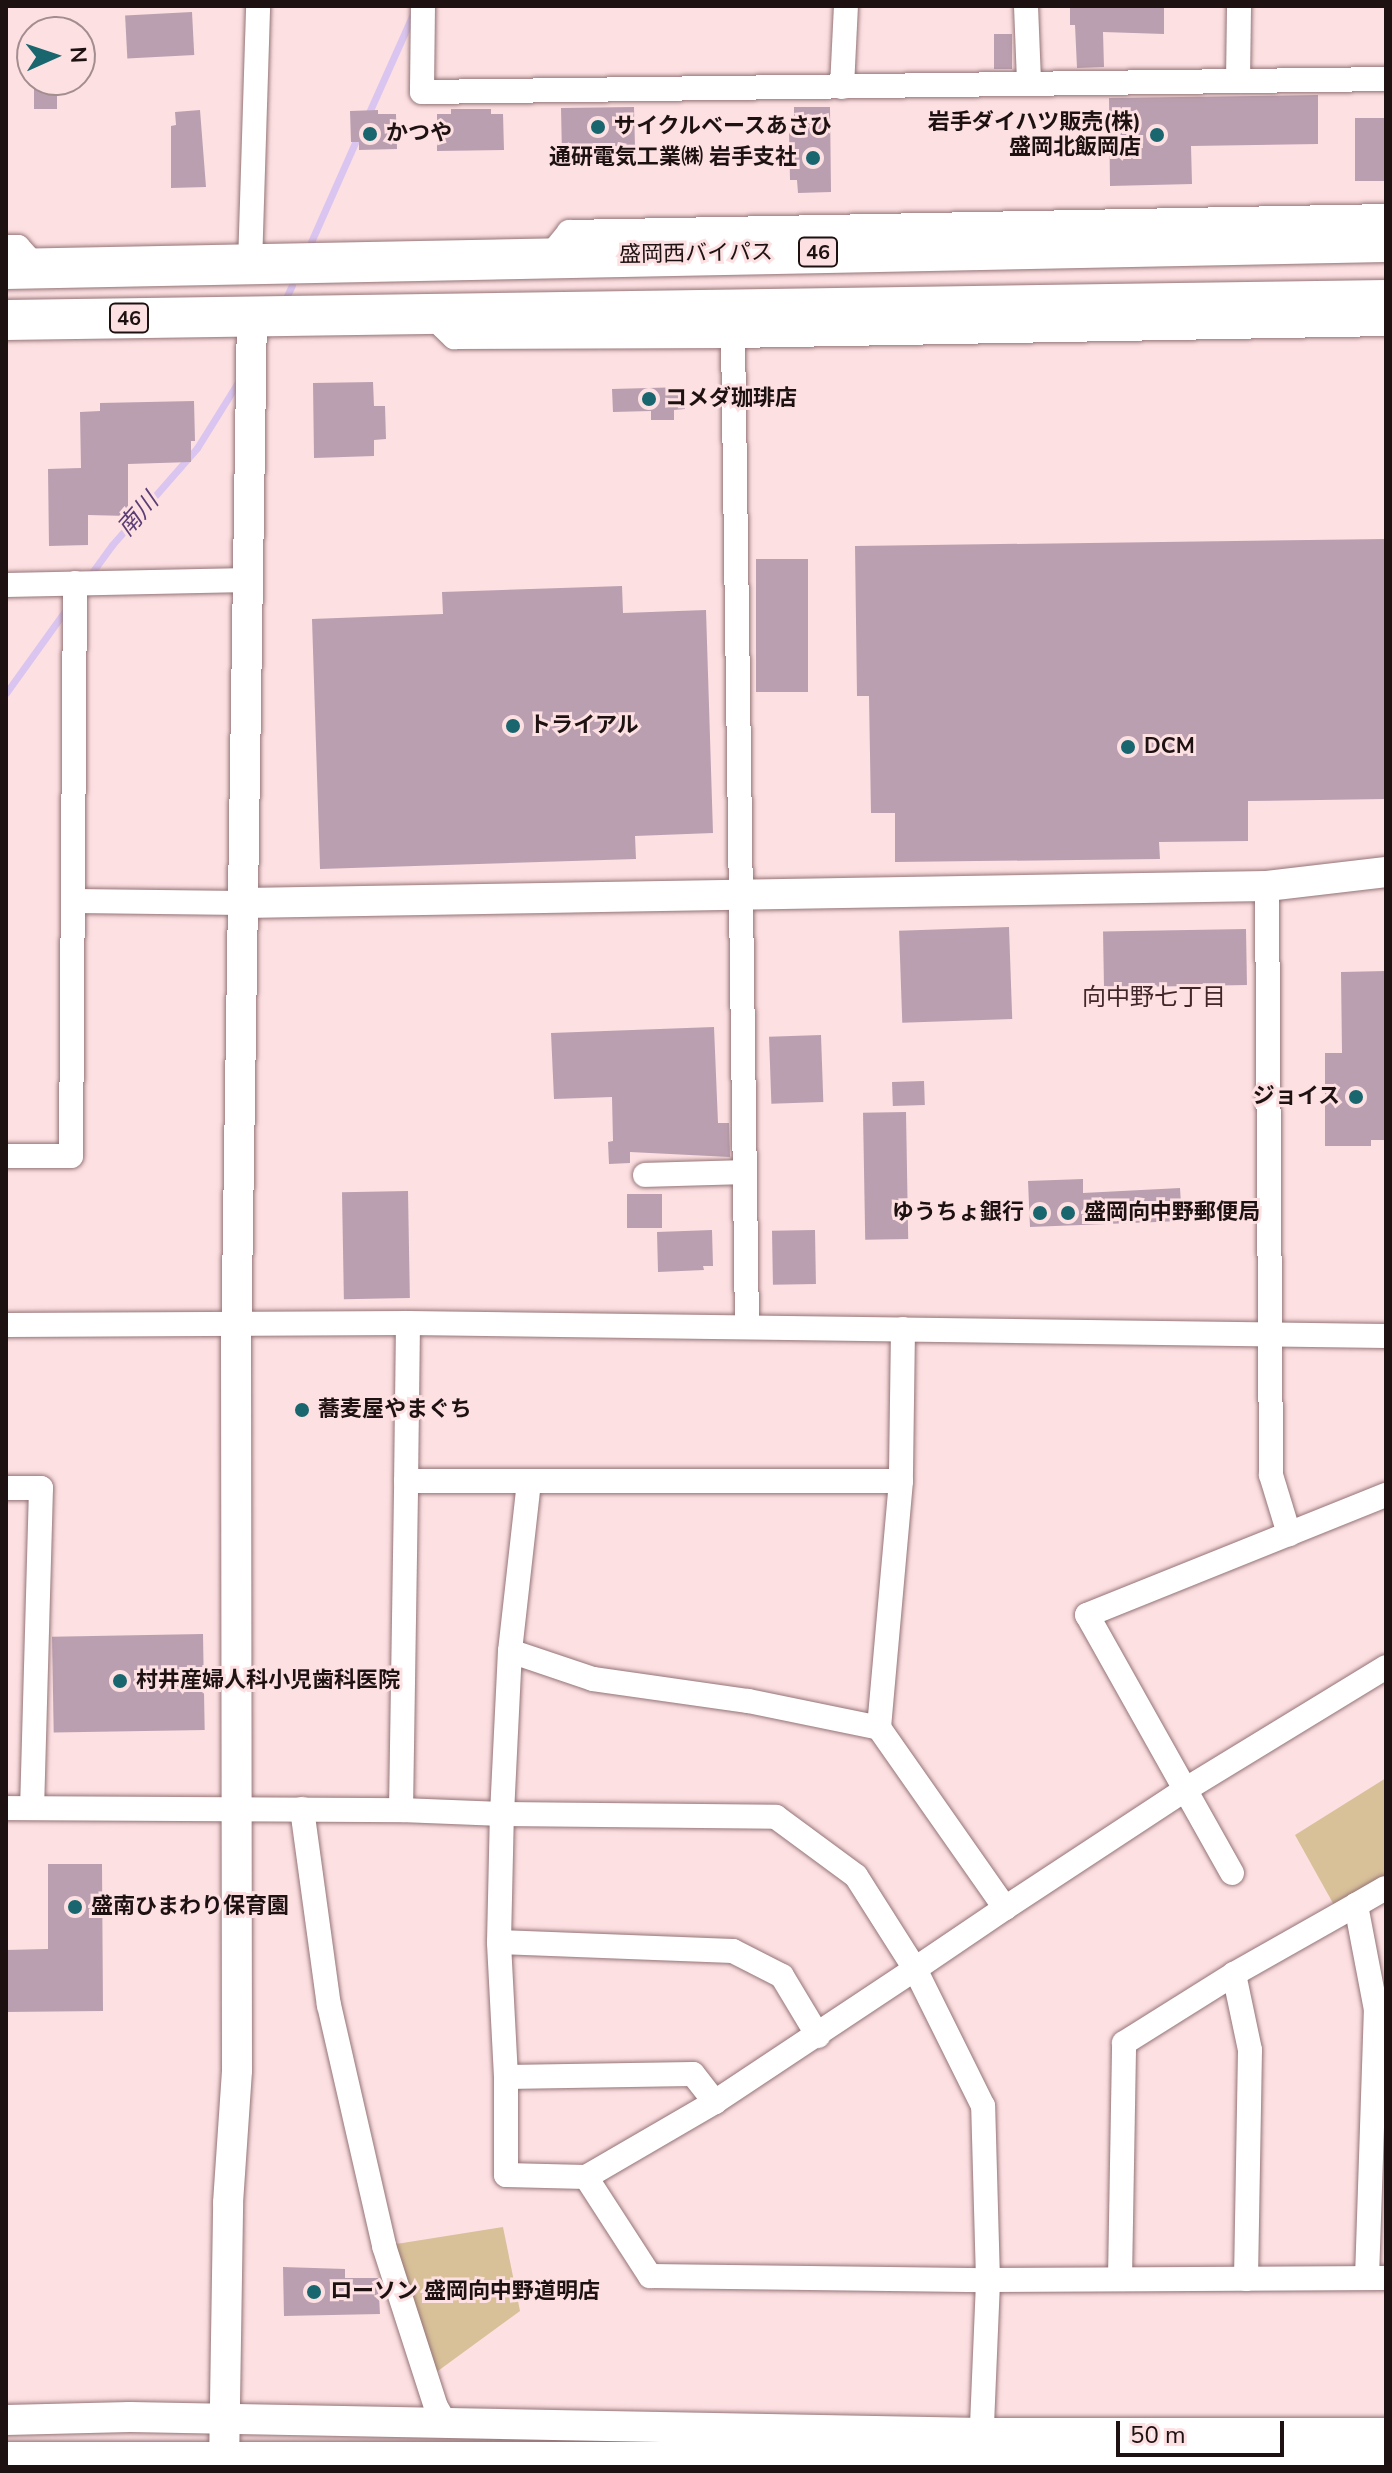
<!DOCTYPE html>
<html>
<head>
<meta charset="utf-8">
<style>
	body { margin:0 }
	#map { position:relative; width:1392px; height:2473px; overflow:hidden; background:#fde0e2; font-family:"Nunito Sans","Noto Sans JP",sans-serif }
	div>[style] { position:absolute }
	.green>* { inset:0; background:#d8c099 }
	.stream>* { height:7px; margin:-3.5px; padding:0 3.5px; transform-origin:3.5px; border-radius:3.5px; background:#d9c5ef }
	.building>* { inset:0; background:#ba9fb0; transform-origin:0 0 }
	.roads { filter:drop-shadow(0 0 2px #947477) drop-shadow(0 0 2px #947477) }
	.minor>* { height:24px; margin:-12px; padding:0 12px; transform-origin:12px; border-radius:12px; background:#fff }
	.tertiary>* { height:30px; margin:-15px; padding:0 15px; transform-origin:15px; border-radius:15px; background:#fff }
	.trunk>* { height:40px; margin:-20px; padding:0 20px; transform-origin:20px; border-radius:20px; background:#fff }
	.dots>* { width:22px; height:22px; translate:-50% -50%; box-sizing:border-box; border:4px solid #fde0e2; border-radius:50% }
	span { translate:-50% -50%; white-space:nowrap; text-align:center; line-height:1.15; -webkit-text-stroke:6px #fde0e2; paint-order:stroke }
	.shield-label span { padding:2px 6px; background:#fde0e2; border:2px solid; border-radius:6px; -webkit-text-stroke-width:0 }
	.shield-label { font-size:20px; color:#1d1112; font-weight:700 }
	.poi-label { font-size:22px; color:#1d1112; font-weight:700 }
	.right { translate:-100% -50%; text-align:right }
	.left { translate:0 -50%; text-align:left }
	.street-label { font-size:22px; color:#1d1112 }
	.water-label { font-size:24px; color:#5a3e75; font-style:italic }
	.neighbourhood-label { font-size:24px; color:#42272a }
	.frame { position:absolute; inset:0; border:8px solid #1d1112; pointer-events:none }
	.north { position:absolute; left:16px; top:16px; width:80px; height:80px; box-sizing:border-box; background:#fde0e2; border:2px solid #a38d8f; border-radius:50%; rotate:87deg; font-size:22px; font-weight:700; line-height:32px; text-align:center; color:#1d1112 }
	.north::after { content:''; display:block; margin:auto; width:28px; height:36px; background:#19666f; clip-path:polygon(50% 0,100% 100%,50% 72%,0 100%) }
	.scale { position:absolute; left:1116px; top:2421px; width:168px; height:36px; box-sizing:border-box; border:4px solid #1d1112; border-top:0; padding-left:10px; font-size:24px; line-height:28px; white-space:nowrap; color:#1d1112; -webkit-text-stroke:6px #fde0e2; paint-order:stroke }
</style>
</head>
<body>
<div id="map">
	<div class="green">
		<div style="clip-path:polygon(1386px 1778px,1386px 1888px,1339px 1914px,1295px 1835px)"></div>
		<div style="clip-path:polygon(503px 2227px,520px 2311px,431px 2376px,390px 2245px)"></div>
	</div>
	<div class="stream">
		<div style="left:367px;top:117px;width:115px;rotate:-65.9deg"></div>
		<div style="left:311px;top:242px;width:116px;rotate:-66.1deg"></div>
		<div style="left:286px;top:298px;width:14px;rotate:-65deg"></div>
		<div style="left:88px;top:578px;width:41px;rotate:-54deg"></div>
		<div style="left:112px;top:545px;width:129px;rotate:-48.8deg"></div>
		<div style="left:197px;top:448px;width:81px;rotate:-58.1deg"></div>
		<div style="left:6px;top:693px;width:105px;rotate:-54.3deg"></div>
	</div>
	<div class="building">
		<div style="clip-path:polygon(1070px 6px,1164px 6px,1164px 34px,1103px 32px,1104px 67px,1077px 68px,1075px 25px,1070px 25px)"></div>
		<div style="left:192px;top:12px;width:43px;height:67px;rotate:87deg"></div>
		<div style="left:994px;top:34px;width:18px;height:35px"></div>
		<div style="left:34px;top:80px;width:23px;height:29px"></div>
		<div style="clip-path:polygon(1318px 95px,1318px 144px,1191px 146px,1192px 184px,1110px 186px,1109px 98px)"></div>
		<div style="clip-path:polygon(634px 107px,635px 147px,621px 147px,622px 152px,609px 152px,609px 156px,562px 156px,561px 108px)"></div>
		<div style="clip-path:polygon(794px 107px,830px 107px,831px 192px,798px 193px,797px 180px,790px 180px,789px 132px,794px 131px)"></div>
		<div style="clip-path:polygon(451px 109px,491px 109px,491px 114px,503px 114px,504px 150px,437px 151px,437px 114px,451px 114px)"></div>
		<div style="clip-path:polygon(200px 110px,206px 187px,171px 188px,171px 126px,176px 125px,175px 112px)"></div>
		<div style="clip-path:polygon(378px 110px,378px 114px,396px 114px,397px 149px,359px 150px,359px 142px,351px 142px,350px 111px)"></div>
		<div style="left:1355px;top:118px;width:31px;height:63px"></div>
		<div style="clip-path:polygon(373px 382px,374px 406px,385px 406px,386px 439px,374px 440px,374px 456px,314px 458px,313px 383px)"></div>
		<div style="clip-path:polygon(685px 387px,685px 409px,674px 410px,674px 420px,651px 420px,651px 411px,613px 412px,612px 389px)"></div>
		<div style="clip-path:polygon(194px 401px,195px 441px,191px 441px,191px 462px,128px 464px,128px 516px,88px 515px,88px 545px,49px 546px,48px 469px,81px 468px,80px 412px,100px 411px,100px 403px)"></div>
		<div style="clip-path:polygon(1386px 539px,1386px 799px,1248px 801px,1248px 841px,1159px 842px,1160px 859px,895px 862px,895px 813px,871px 813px,869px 696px,857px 696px,855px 546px)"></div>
		<div style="left:808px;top:559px;width:133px;height:52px;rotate:90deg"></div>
		<div style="clip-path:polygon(622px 586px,623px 613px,706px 610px,713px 833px,635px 836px,636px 859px,320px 869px,312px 619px,443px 614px,442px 592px)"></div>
		<div style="left:1009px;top:927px;width:92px;height:110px;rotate:88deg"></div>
		<div style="left:1246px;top:929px;width:56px;height:143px;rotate:89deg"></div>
		<div style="clip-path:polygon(1386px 971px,1386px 1140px,1371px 1140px,1371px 1146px,1325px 1146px,1325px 1053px,1342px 1053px,1341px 972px)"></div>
		<div style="clip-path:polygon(714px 1027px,718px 1123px,729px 1123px,730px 1157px,630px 1152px,630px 1163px,609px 1164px,608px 1142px,613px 1141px,612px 1097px,554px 1099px,551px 1033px)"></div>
		<div style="left:821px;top:1035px;width:67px;height:52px;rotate:88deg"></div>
		<div style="left:924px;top:1081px;width:24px;height:32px;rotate:88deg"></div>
		<div style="left:906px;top:1112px;width:127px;height:43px;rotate:89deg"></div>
		<div style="clip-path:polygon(1083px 1179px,1083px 1193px,1180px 1188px,1182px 1221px,1030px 1227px,1028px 1181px)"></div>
		<div style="left:408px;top:1191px;width:107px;height:66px;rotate:89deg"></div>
		<div style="left:627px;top:1194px;width:35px;height:34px"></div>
		<div style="clip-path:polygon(712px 1230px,713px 1266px,703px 1266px,704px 1270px,658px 1272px,657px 1232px)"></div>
		<div style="left:815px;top:1230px;width:54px;height:43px;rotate:89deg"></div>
		<div style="left:203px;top:1634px;width:96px;height:151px;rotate:89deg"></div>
		<div style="clip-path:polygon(48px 1864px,102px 1864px,103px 2011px,6px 2012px,6px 1950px,48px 1949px)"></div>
		<div style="clip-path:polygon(283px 2267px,345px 2269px,345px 2278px,378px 2278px,380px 2314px,284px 2316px)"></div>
	</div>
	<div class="roads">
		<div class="minor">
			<div style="left:423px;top:6px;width:86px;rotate:90.7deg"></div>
			<div style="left:422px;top:92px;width:964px;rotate:-0.77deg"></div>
			<div style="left:1026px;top:6px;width:76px;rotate:87.7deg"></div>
			<div style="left:1238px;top:81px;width:75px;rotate:-89.2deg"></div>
			<div style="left:842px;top:87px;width:81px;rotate:-87.2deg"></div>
			<div style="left:6px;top:247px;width:12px"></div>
			<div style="left:18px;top:247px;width:28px;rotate:48deg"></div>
			<div style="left:549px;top:257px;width:32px;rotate:-51deg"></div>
			<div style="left:569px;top:232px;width:817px;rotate:-1.12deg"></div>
			<div style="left:250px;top:265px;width:259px;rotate:-88.2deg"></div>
			<div style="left:429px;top:313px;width:35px;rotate:44deg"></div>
			<div style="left:454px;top:337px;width:279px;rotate:-0.2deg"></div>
			<div style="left:733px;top:336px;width:653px;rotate:-1.05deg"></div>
			<div style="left:733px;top:336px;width:991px;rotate:89.19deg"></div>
			<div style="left:6px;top:585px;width:243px;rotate:-1.2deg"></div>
			<div style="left:1267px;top:886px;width:589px;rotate:89.61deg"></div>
			<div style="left:1271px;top:1475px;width:62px;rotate:73deg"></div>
			<div style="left:75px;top:901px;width:168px;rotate:0.7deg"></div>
			<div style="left:6px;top:1156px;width:65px"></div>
			<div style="left:71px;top:1156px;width:573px;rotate:-89.6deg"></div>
			<div style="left:645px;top:1175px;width:99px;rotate:-1.7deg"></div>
			<div style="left:408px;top:1323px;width:158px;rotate:90.7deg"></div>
			<div style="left:406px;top:1481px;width:495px"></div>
			<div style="left:6px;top:1325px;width:402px;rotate:-0.3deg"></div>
			<div style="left:408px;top:1323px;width:978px;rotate:0.76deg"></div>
			<div style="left:903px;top:1329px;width:152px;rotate:90.8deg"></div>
			<div style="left:901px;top:1481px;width:248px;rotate:95.1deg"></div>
			<div style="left:879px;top:1728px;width:220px;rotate:55deg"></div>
			<div style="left:1005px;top:1908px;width:213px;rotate:-33.3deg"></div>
			<div style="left:1183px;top:1791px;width:238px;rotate:-31.4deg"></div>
			<div style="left:6px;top:1488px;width:35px"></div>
			<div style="left:41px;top:1488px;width:320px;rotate:91.6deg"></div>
			<div style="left:510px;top:1651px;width:88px;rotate:18.6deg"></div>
			<div style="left:593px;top:1679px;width:157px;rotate:8.1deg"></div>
			<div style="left:748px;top:1701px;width:134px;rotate:11.6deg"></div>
			<div style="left:6px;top:1808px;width:395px;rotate:0.3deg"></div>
			<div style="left:401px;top:1810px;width:329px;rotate:-89.1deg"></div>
			<div style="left:302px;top:1809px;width:198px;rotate:82.2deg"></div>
			<div style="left:329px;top:2005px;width:247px;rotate:77.1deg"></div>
			<div style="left:384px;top:2246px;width:169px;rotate:72.1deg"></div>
			<div style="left:436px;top:2407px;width:17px;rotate:59deg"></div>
			<div style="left:401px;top:1810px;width:101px;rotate:2.3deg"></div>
			<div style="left:502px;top:1814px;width:274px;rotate:0.6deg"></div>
			<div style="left:776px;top:1817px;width:99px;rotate:36.4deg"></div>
			<div style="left:856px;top:1876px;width:110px;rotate:57.6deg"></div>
			<div style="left:915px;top:1969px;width:240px;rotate:146.4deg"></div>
			<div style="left:715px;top:2102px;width:149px;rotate:149.8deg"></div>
			<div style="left:586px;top:2177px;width:80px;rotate:-178.6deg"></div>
			<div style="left:506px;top:2175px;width:98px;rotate:-90deg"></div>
			<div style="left:506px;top:2077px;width:135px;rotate:-93deg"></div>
			<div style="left:499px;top:1942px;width:128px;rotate:-88.7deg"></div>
			<div style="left:502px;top:1814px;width:163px;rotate:-87.2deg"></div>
			<div style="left:510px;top:1651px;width:171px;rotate:-83.6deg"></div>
			<div style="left:1232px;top:1873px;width:296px;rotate:-119.3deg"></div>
			<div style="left:1087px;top:1615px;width:322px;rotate:-21.9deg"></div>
			<div style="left:499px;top:1942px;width:234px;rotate:2.2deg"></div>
			<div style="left:733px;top:1951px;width:55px;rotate:27deg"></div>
			<div style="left:782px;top:1976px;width:70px;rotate:59deg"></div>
			<div style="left:506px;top:2077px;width:187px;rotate:-0.9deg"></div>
			<div style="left:693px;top:2074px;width:36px;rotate:52deg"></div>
			<div style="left:586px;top:2177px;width:118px;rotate:57.1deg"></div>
			<div style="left:650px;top:2276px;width:338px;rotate:0.7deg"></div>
			<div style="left:988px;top:2280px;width:398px;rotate:-0.3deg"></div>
			<div style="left:1367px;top:2278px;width:268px;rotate:-88.1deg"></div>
			<div style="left:1376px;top:2010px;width:107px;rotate:-100.8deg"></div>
			<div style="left:1356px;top:1905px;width:34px;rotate:-30deg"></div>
			<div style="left:1120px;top:2279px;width:236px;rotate:-89deg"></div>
			<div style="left:1124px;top:2043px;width:130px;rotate:-32.1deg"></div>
			<div style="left:1246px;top:2279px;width:229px;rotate:-89deg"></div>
			<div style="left:1250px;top:2050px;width:78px;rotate:-101.9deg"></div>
			<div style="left:1234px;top:1974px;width:140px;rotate:-29.5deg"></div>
			<div style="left:981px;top:2449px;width:169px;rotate:-87.6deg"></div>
			<div style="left:988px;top:2280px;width:174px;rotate:-91.6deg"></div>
			<div style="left:983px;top:2106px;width:153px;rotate:-116.4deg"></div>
			<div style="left:915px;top:1969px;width:109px;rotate:-34.1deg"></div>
		</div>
		<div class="tertiary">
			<div style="left:243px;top:903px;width:1024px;rotate:-0.95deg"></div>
			<div style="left:1267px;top:886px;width:120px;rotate:-6.7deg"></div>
			<div style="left:6px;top:2420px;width:124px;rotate:-1.4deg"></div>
			<div style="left:130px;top:2417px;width:852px;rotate:1.08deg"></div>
			<div style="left:982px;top:2433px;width:404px"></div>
			<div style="left:6px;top:2457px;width:974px"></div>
			<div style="left:980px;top:2457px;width:406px;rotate:0.8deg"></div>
			<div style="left:224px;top:2467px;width:264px;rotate:-89.1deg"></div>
			<div style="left:228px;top:2203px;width:133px;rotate:-86.1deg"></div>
			<div style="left:237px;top:2070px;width:716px;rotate:-90.08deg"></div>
			<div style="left:236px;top:1354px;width:1038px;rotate:-89.12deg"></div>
		</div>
		<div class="trunk">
			<div style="left:6px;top:269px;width:1380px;rotate:-1.12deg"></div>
			<div style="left:6px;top:320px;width:1380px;rotate:-0.83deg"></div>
		</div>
	</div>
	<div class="dots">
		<div style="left:598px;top:127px;background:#19666f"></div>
		<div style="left:370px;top:134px;background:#19666f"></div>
		<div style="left:1157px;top:135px;background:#19666f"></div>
		<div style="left:813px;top:158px;background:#19666f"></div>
		<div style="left:649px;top:399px;background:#19666f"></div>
		<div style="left:513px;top:726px;background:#19666f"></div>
		<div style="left:1128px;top:747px;background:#19666f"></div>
		<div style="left:1356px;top:1097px;background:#19666f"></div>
		<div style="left:1040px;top:1213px;background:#19666f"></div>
		<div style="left:1068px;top:1213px;background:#19666f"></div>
		<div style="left:302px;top:1410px;background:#19666f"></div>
		<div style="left:120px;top:1681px;background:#19666f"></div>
		<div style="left:75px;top:1907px;background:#19666f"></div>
		<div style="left:314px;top:2292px;background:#19666f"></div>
	</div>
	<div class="shield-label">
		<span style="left:818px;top:252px">46</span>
		<span style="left:129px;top:318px">46</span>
	</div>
	<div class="poi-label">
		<span class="right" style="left:1141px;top:135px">岩手ダイハツ販売(株)<br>盛岡北飯岡店</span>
		<span class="left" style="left:614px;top:127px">サイクルベースあさひ</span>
		<span class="left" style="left:386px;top:134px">かつや</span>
		<span class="right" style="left:797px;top:158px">通研電気工業㈱ 岩手支社</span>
		<span class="left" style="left:665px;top:399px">コメダ珈琲店</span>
		<span class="left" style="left:529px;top:726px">トライアル</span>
		<span class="left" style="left:1144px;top:747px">DCM</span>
		<span class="right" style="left:1340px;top:1097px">ジョイス</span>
		<span class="right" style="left:1024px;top:1213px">ゆうちょ銀行</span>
		<span class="left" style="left:1084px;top:1213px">盛岡向中野郵便局</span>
		<span class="left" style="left:318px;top:1410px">蕎麦屋やまぐち</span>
		<span class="left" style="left:136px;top:1681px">村井産婦人科小児歯科医院</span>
		<span class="left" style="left:91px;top:1907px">盛南ひまわり保育園</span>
		<span class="left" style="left:330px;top:2292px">ローソン 盛岡向中野道明店</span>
	</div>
	<div class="street-label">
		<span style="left:696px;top:254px;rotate:-1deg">盛岡西バイパス</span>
	</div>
	<div class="water-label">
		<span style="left:138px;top:515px;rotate:-49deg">南川</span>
	</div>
	<div class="neighbourhood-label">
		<span style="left:1154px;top:998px">向中野七丁目</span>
	</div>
	<div class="frame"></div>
	<div class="north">N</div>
	<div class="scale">50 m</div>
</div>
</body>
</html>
